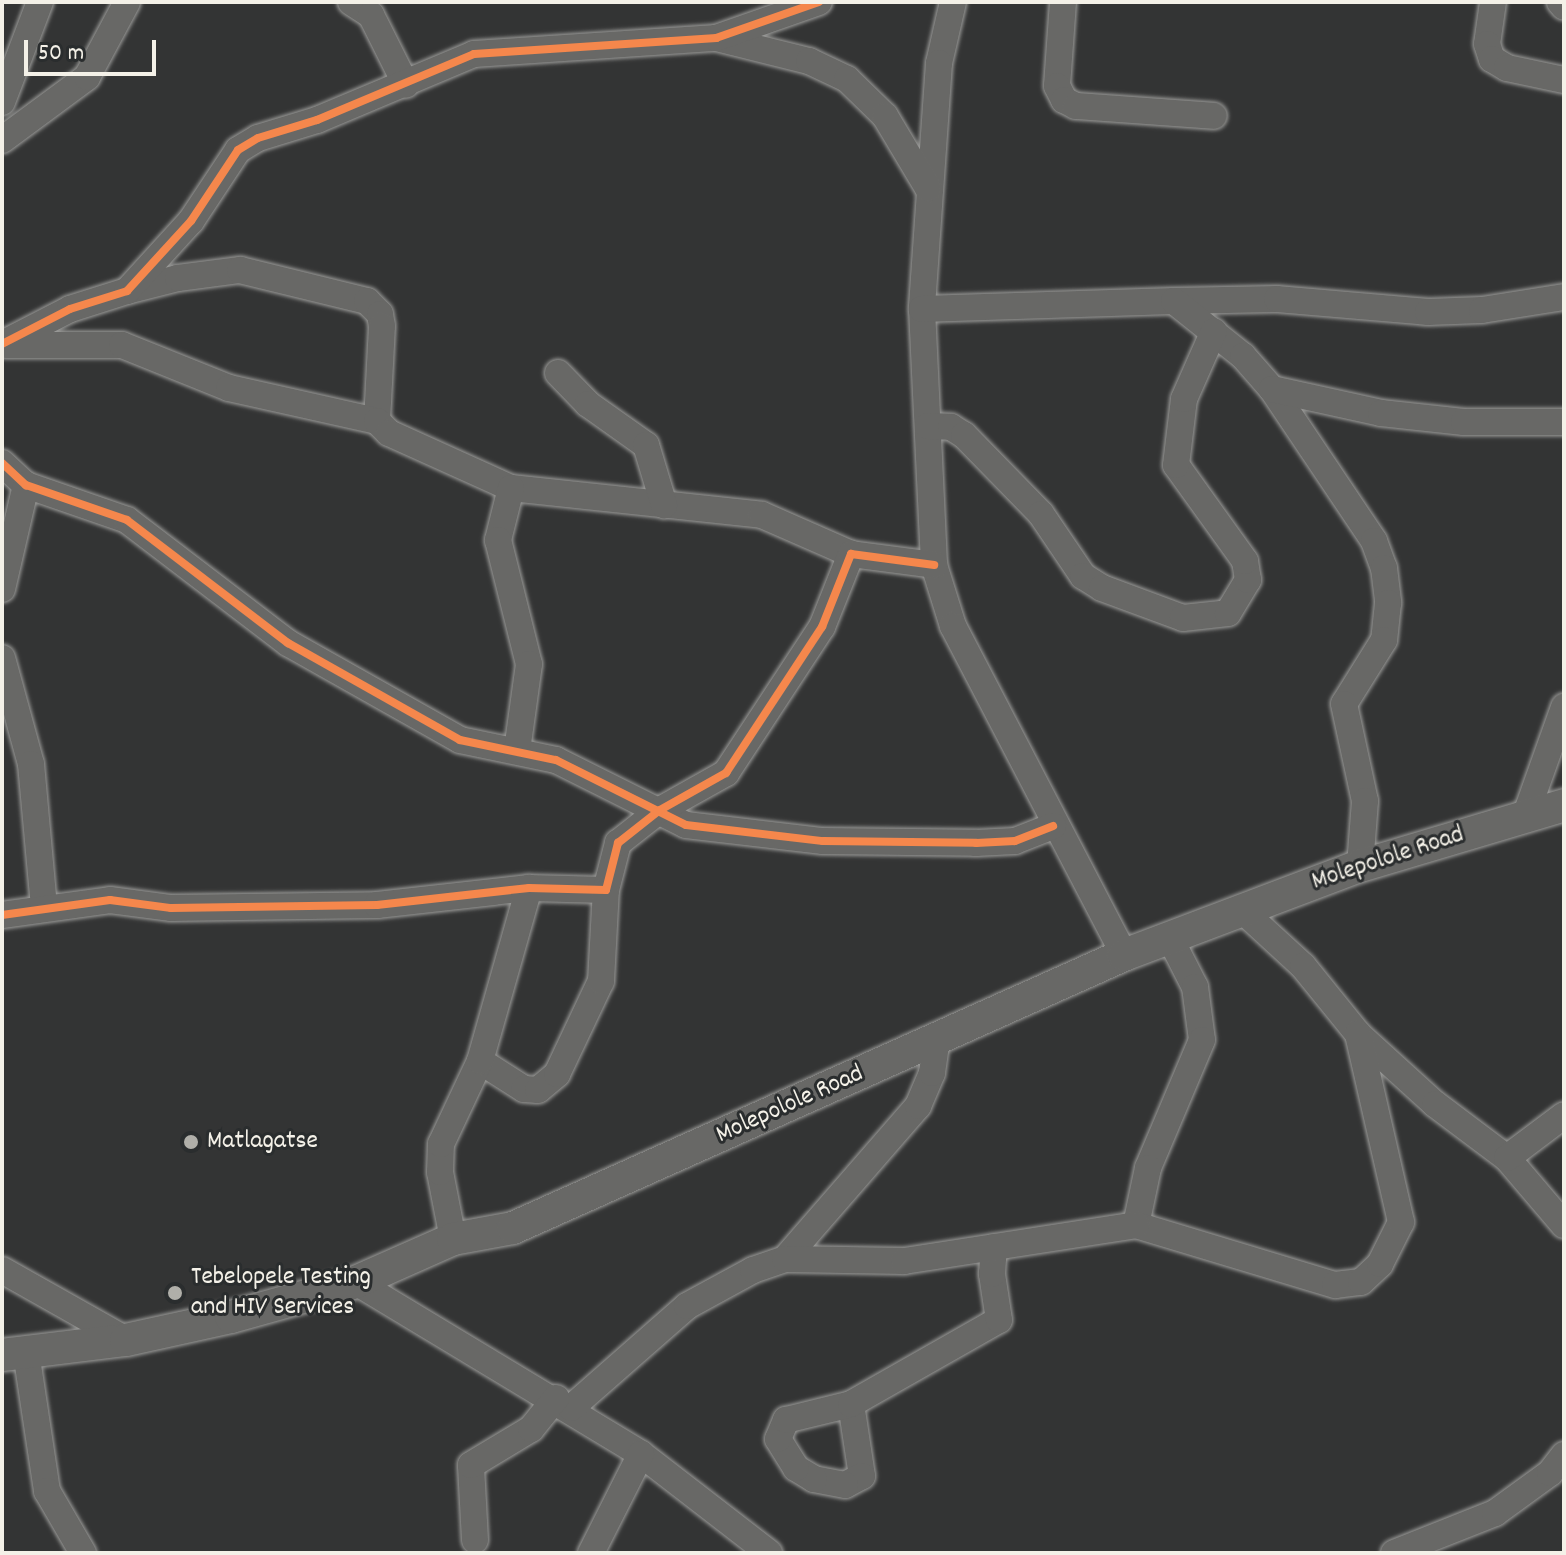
<!DOCTYPE html>
<html>
<head>
<meta charset="utf-8">
<style>
	body { margin:0 }
	#map { position:relative; width:1566px; height:1555px; overflow:hidden; background:#333434; font-family:Dekko,sans-serif }
	div>[style] { position:absolute }
	.roads { filter:drop-shadow(0 0 2px #9b9b99) drop-shadow(0 0 2px #9b9b99) }
	.minor>* { height:26px; margin:-13px; padding:0 13px; transform-origin:13px; border-radius:13px; background:#686866 }
	.major>* { height:32px; margin:-16px; padding:0 16px; transform-origin:16px; border-radius:16px; background:#686866 }
	.cycleway>* { height:8px; margin:-4px; padding:0 4px; transform-origin:4px; border-radius:4px; background:#f5874c }
	.dots>* { width:22px; height:22px; translate:-50% -50%; box-sizing:border-box; border:4px solid #2a2d2e; border-radius:50% }
	span { translate:-50% -50%; white-space:nowrap; text-align:center; line-height:1.15; -webkit-text-stroke:6px #2a2d2e; paint-order:stroke }
	.street-label { font-size:26px; color:#f4f1e8 }
	.poi-label { font-size:26px; color:#f4f1e8 }
	.left { translate:0 -50%; text-align:left }
	.frame { position:absolute; inset:0; border:4px solid #f4f1e8; pointer-events:none }
	.scale { position:absolute; left:24px; top:40px; width:132px; height:36px; box-sizing:border-box; border:4px solid #f4f1e8; border-top:0; padding-left:10px; font-size:24px; line-height:28px; white-space:nowrap; color:#f4f1e8; -webkit-text-stroke:6px #2a2d2e; paint-order:stroke }
</style>
</head>
<body>
<div id="map">
	<div class="roads">
		<div class="minor">
			<div style="left:351px;top:2px;width:24px;rotate:33deg"></div>
			<div style="left:371px;top:15px;width:78px;rotate:63.4deg"></div>
			<div style="left:953px;top:2px;width:63px;rotate:102.9deg"></div>
			<div style="left:939px;top:63px;width:247px;rotate:94deg"></div>
			<div style="left:922px;top:309px;width:256px;rotate:87.3deg"></div>
			<div style="left:934px;top:565px;width:64px;rotate:72.7deg"></div>
			<div style="left:953px;top:626px;width:371px;rotate:62.5deg"></div>
			<div style="left:1063px;top:2px;width:84px;rotate:94.1deg"></div>
			<div style="left:1057px;top:86px;width:16px;rotate:63deg"></div>
			<div style="left:1064px;top:100px;width:13px;rotate:27deg"></div>
			<div style="left:1076px;top:106px;width:138px;rotate:4.1deg"></div>
			<div style="left:1493px;top:2px;width:42px;rotate:98.1deg"></div>
			<div style="left:1487px;top:44px;width:16px;rotate:72deg"></div>
			<div style="left:1492px;top:59px;width:17px;rotate:31deg"></div>
			<div style="left:1507px;top:68px;width:58px;rotate:11.9deg"></div>
			<div style="left:1560px;top:2px;width:6px;rotate:51deg"></div>
			<div style="left:716px;top:38px;width:96px;rotate:13.9deg"></div>
			<div style="left:809px;top:61px;width:42px;rotate:25.3deg"></div>
			<div style="left:847px;top:79px;width:53px;rotate:44.2deg"></div>
			<div style="left:885px;top:116px;width:84px;rotate:59.2deg"></div>
			<div style="left:2px;top:102px;width:107px;rotate:-69.2deg"></div>
			<div style="left:2px;top:140px;width:106px;rotate:-36.5deg"></div>
			<div style="left:87px;top:77px;width:85px;rotate:-61.9deg"></div>
			<div style="left:127px;top:291px;width:53px;rotate:-14.3deg"></div>
			<div style="left:178px;top:278px;width:63px;rotate:-7.4deg"></div>
			<div style="left:240px;top:270px;width:131px;rotate:13.7deg"></div>
			<div style="left:367px;top:301px;width:18px;rotate:45deg"></div>
			<div style="left:380px;top:314px;width:12px;rotate:81deg"></div>
			<div style="left:382px;top:326px;width:95px;rotate:93deg"></div>
			<div style="left:1174px;top:301px;width:103px;rotate:-1.1deg"></div>
			<div style="left:1277px;top:299px;width:152px;rotate:4.9deg"></div>
			<div style="left:1428px;top:312px;width:54px;rotate:-2.1deg"></div>
			<div style="left:1482px;top:310px;width:83px;rotate:-9deg"></div>
			<div style="left:922px;top:309px;width:252px;rotate:-1.8deg"></div>
			<div style="left:1174px;top:301px;width:88px;rotate:38.6deg"></div>
			<div style="left:1243px;top:356px;width:44px;rotate:48.7deg"></div>
			<div style="left:1272px;top:389px;width:183px;rotate:56.1deg"></div>
			<div style="left:1374px;top:541px;width:29px;rotate:70deg"></div>
			<div style="left:1384px;top:568px;width:35px;rotate:83deg"></div>
			<div style="left:1388px;top:603px;width:37px;rotate:96deg"></div>
			<div style="left:1384px;top:640px;width:75px;rotate:122deg"></div>
			<div style="left:1344px;top:704px;width:99px;rotate:77.8deg"></div>
			<div style="left:1365px;top:801px;width:65px;rotate:94.4deg"></div>
			<div style="left:2px;top:344px;width:76px;rotate:-27.2deg"></div>
			<div style="left:70px;top:309px;width:60px;rotate:-17.5deg"></div>
			<div style="left:127px;top:291px;width:95px;rotate:-47.6deg"></div>
			<div style="left:191px;top:221px;width:85px;rotate:-56.5deg"></div>
			<div style="left:238px;top:150px;width:23px;rotate:-31deg"></div>
			<div style="left:258px;top:138px;width:62px;rotate:-17deg"></div>
			<div style="left:317px;top:120px;width:170px;rotate:-22.8deg"></div>
			<div style="left:474px;top:54px;width:243px;rotate:-3.8deg"></div>
			<div style="left:716px;top:38px;width:109px;rotate:-19.3deg"></div>
			<div style="left:6px;top:345px;width:116px"></div>
			<div style="left:122px;top:345px;width:115px;rotate:21.9deg"></div>
			<div style="left:229px;top:388px;width:152px;rotate:12.6deg"></div>
			<div style="left:377px;top:421px;width:17px;rotate:45deg"></div>
			<div style="left:389px;top:433px;width:134px;rotate:24.3deg"></div>
			<div style="left:511px;top:488px;width:252px;rotate:6.1deg"></div>
			<div style="left:762px;top:515px;width:97px;rotate:23.7deg"></div>
			<div style="left:558px;top:373px;width:43px;rotate:45.9deg"></div>
			<div style="left:588px;top:404px;width:71px;rotate:35.3deg"></div>
			<div style="left:646px;top:445px;width:63px;rotate:73.3deg"></div>
			<div style="left:1272px;top:389px;width:112px;rotate:12.4deg"></div>
			<div style="left:1381px;top:413px;width:83px;rotate:6.2deg"></div>
			<div style="left:1464px;top:422px;width:100px"></div>
			<div style="left:928px;top:426px;width:23px;rotate:2deg"></div>
			<div style="left:951px;top:427px;width:15px;rotate:32deg"></div>
			<div style="left:964px;top:435px;width:110px;rotate:45.7deg"></div>
			<div style="left:1041px;top:514px;width:75px;rotate:55.9deg"></div>
			<div style="left:1083px;top:576px;width:22px;rotate:32deg"></div>
			<div style="left:1102px;top:588px;width:86px;rotate:20.3deg"></div>
			<div style="left:1183px;top:618px;width:45px;rotate:-6.3deg"></div>
			<div style="left:1228px;top:613px;width:39px;rotate:-59deg"></div>
			<div style="left:1248px;top:580px;width:19px;rotate:-99deg"></div>
			<div style="left:1245px;top:561px;width:118px;rotate:-125.7deg"></div>
			<div style="left:1176px;top:465px;width:66px;rotate:-83.1deg"></div>
			<div style="left:1184px;top:399px;width:74px;rotate:-66.2deg"></div>
			<div style="left:2px;top:463px;width:33px;rotate:43deg"></div>
			<div style="left:26px;top:485px;width:107px;rotate:19.1deg"></div>
			<div style="left:127px;top:520px;width:203px;rotate:37.4deg"></div>
			<div style="left:288px;top:643px;width:197px;rotate:29.4deg"></div>
			<div style="left:460px;top:740px;width:98px;rotate:11.8deg"></div>
			<div style="left:556px;top:760px;width:145px;rotate:26.6deg"></div>
			<div style="left:686px;top:825px;width:138px;rotate:6.7deg"></div>
			<div style="left:823px;top:841px;width:153px;rotate:0.7deg"></div>
			<div style="left:976px;top:843px;width:39px;rotate:-3deg"></div>
			<div style="left:1015px;top:841px;width:41px;rotate:-21.5deg"></div>
			<div style="left:511px;top:488px;width:54px;rotate:104deg"></div>
			<div style="left:498px;top:540px;width:128px;rotate:76deg"></div>
			<div style="left:529px;top:664px;width:88px;rotate:97.9deg"></div>
			<div style="left:2px;top:589px;width:107px;rotate:-77deg"></div>
			<div style="left:2px;top:658px;width:110px;rotate:74.7deg"></div>
			<div style="left:31px;top:764px;width:144px;rotate:84.8deg"></div>
			<div style="left:1526px;top:814px;width:114px;rotate:-70.4deg"></div>
			<div style="left:1242px;top:910px;width:83px;rotate:42.6deg"></div>
			<div style="left:1303px;top:966px;width:87px;rotate:51deg"></div>
			<div style="left:1358px;top:1034px;width:104px;rotate:42.3deg"></div>
			<div style="left:1435px;top:1104px;width:90px;rotate:36.9deg"></div>
			<div style="left:1507px;top:1158px;width:88px;rotate:49.6deg"></div>
			<div style="left:2px;top:915px;width:109px;rotate:-7.9deg"></div>
			<div style="left:110px;top:900px;width:62px;rotate:7.5deg"></div>
			<div style="left:171px;top:908px;width:206px;rotate:-0.8deg"></div>
			<div style="left:377px;top:905px;width:153px;rotate:-6.4deg"></div>
			<div style="left:529px;top:888px;width:77px;rotate:1.5deg"></div>
			<div style="left:606px;top:890px;width:49px;rotate:-75.7deg"></div>
			<div style="left:618px;top:843px;width:53px;rotate:-38.2deg"></div>
			<div style="left:660px;top:810px;width:76px;rotate:-29.3deg"></div>
			<div style="left:726px;top:773px;width:175px;rotate:-56.7deg"></div>
			<div style="left:822px;top:627px;width:79px;rotate:-68.3deg"></div>
			<div style="left:851px;top:554px;width:84px;rotate:7.5deg"></div>
			<div style="left:1170px;top:938px;width:55px;rotate:63deg"></div>
			<div style="left:1195px;top:987px;width:53px;rotate:82.5deg"></div>
			<div style="left:1202px;top:1040px;width:139px;rotate:112.9deg"></div>
			<div style="left:1148px;top:1168px;width:58px;rotate:101.9deg"></div>
			<div style="left:1136px;top:1225px;width:208px;rotate:16.8deg"></div>
			<div style="left:1335px;top:1285px;width:26px;rotate:-7deg"></div>
			<div style="left:1361px;top:1282px;width:26px;rotate:-43deg"></div>
			<div style="left:1380px;top:1264px;width:47px;rotate:-63.4deg"></div>
			<div style="left:1401px;top:1222px;width:193px;rotate:-102.9deg"></div>
			<div style="left:480px;top:1061px;width:52px;rotate:32.5deg"></div>
			<div style="left:524px;top:1089px;width:14px;rotate:4deg"></div>
			<div style="left:538px;top:1090px;width:25px;rotate:-40deg"></div>
			<div style="left:557px;top:1074px;width:103px;rotate:-64.7deg"></div>
			<div style="left:601px;top:981px;width:91px;rotate:-86.9deg"></div>
			<div style="left:1507px;top:1158px;width:71px;rotate:-37deg"></div>
			<div style="left:453px;top:1239px;width:68px;rotate:-101deg"></div>
			<div style="left:440px;top:1172px;width:28px;rotate:-88deg"></div>
			<div style="left:441px;top:1144px;width:92px;rotate:-64.8deg"></div>
			<div style="left:480px;top:1061px;width:180px;rotate:-74.2deg"></div>
			<div style="left:785px;top:1259px;width:203px;rotate:-49deg"></div>
			<div style="left:918px;top:1106px;width:36px;rotate:-67deg"></div>
			<div style="left:932px;top:1073px;width:34px;rotate:-82deg"></div>
			<div style="left:2px;top:1270px;width:142px;rotate:29.4deg"></div>
			<div style="left:356px;top:1282px;width:333px;rotate:31.1deg"></div>
			<div style="left:641px;top:1454px;width:162px;rotate:37.7deg"></div>
			<div style="left:26px;top:1352px;width:141px;rotate:81.4deg"></div>
			<div style="left:47px;top:1491px;width:72px;rotate:59.9deg"></div>
			<div style="left:851px;top:1404px;width:73px;rotate:81.3deg"></div>
			<div style="left:862px;top:1476px;width:19px;rotate:152deg"></div>
			<div style="left:845px;top:1485px;width:32px;rotate:-169deg"></div>
			<div style="left:814px;top:1479px;width:21px;rotate:-149deg"></div>
			<div style="left:796px;top:1468px;width:34px;rotate:-122deg"></div>
			<div style="left:778px;top:1439px;width:21px;rotate:-67deg"></div>
			<div style="left:786px;top:1420px;width:67px;rotate:-13.8deg"></div>
			<div style="left:851px;top:1404px;width:170px;rotate:-29.6deg"></div>
			<div style="left:999px;top:1320px;width:47px;rotate:-98.7deg"></div>
			<div style="left:992px;top:1274px;width:27px;rotate:-86deg"></div>
			<div style="left:571px;top:1408px;width:154px;rotate:-41.3deg"></div>
			<div style="left:687px;top:1306px;width:75px;rotate:-28.6deg"></div>
			<div style="left:753px;top:1270px;width:34px;rotate:-19deg"></div>
			<div style="left:785px;top:1259px;width:119px;rotate:1deg"></div>
			<div style="left:904px;top:1261px;width:235px;rotate:-8.8deg"></div>
			<div style="left:475px;top:1540px;width:75px;rotate:-93.1deg"></div>
			<div style="left:471px;top:1465px;width:70px;rotate:-31deg"></div>
			<div style="left:531px;top:1429px;width:40px;rotate:-51deg"></div>
			<div style="left:591px;top:1553px;width:111px;rotate:-63.2deg"></div>
			<div style="left:1394px;top:1553px;width:109px;rotate:-21.6deg"></div>
			<div style="left:1495px;top:1513px;width:68px;rotate:-36deg"></div>
			<div style="left:1550px;top:1473px;width:23px;rotate:-52deg"></div>
		</div>
		<div class="major">
			<div style="left:2px;top:1355px;width:125px;rotate:-6.9deg"></div>
			<div style="left:126px;top:1340px;width:107px;rotate:-12.4deg"></div>
			<div style="left:231px;top:1317px;width:130px;rotate:-15.6deg"></div>
			<div style="left:356px;top:1282px;width:106px;rotate:-23.9deg"></div>
			<div style="left:453px;top:1239px;width:61px;rotate:-10.4deg"></div>
			<div style="left:513px;top:1228px;width:669px;rotate:-24.08deg"></div>
			<div style="left:1124px;top:955px;width:252px;rotate:-20.7deg"></div>
			<div style="left:1360px;top:866px;width:213px;rotate:-16.6deg"></div>
		</div>
	</div>
	<div class="cycleway">
		<div style="left:2px;top:344px;width:76px;rotate:-27.2deg"></div>
		<div style="left:70px;top:309px;width:60px;rotate:-17.5deg"></div>
		<div style="left:127px;top:291px;width:95px;rotate:-47.6deg"></div>
		<div style="left:191px;top:221px;width:85px;rotate:-56.5deg"></div>
		<div style="left:238px;top:150px;width:23px;rotate:-31deg"></div>
		<div style="left:258px;top:138px;width:62px;rotate:-17deg"></div>
		<div style="left:317px;top:120px;width:170px;rotate:-22.8deg"></div>
		<div style="left:474px;top:54px;width:243px;rotate:-3.8deg"></div>
		<div style="left:716px;top:38px;width:109px;rotate:-19.3deg"></div>
		<div style="left:2px;top:463px;width:33px;rotate:43deg"></div>
		<div style="left:26px;top:485px;width:107px;rotate:19.1deg"></div>
		<div style="left:127px;top:520px;width:203px;rotate:37.4deg"></div>
		<div style="left:288px;top:643px;width:197px;rotate:29.4deg"></div>
		<div style="left:460px;top:740px;width:98px;rotate:11.8deg"></div>
		<div style="left:556px;top:760px;width:145px;rotate:26.6deg"></div>
		<div style="left:686px;top:825px;width:138px;rotate:6.7deg"></div>
		<div style="left:823px;top:841px;width:153px;rotate:0.7deg"></div>
		<div style="left:976px;top:843px;width:39px;rotate:-3deg"></div>
		<div style="left:1015px;top:841px;width:41px;rotate:-21.5deg"></div>
		<div style="left:2px;top:915px;width:109px;rotate:-7.9deg"></div>
		<div style="left:110px;top:900px;width:62px;rotate:7.5deg"></div>
		<div style="left:171px;top:908px;width:206px;rotate:-0.8deg"></div>
		<div style="left:377px;top:905px;width:153px;rotate:-6.4deg"></div>
		<div style="left:529px;top:888px;width:77px;rotate:1.5deg"></div>
		<div style="left:606px;top:890px;width:49px;rotate:-75.7deg"></div>
		<div style="left:618px;top:843px;width:53px;rotate:-38.2deg"></div>
		<div style="left:660px;top:810px;width:76px;rotate:-29.3deg"></div>
		<div style="left:726px;top:773px;width:175px;rotate:-56.7deg"></div>
		<div style="left:822px;top:627px;width:79px;rotate:-68.3deg"></div>
		<div style="left:851px;top:554px;width:84px;rotate:7.5deg"></div>
	</div>
	<div class="dots">
		<div style="left:191px;top:1142px;background:#b0afa9"></div>
		<div style="left:175px;top:1293px;background:#b0afa9"></div>
	</div>
	<div class="street-label">
		<span style="left:1388px;top:859px;rotate:-18deg">Molepolole Road</span>
		<span style="left:790px;top:1105px;rotate:-24deg">Molepolole Road</span>
	</div>
	<div class="poi-label">
		<span class="left" style="left:207px;top:1142px">Matlagatse</span>
		<span class="left" style="left:191px;top:1293px">Tebelopele Testing<br>and HIV Services</span>
	</div>
	<div class="frame"></div>
	<div class="scale">50 m</div>
</div>
</body>
</html>
